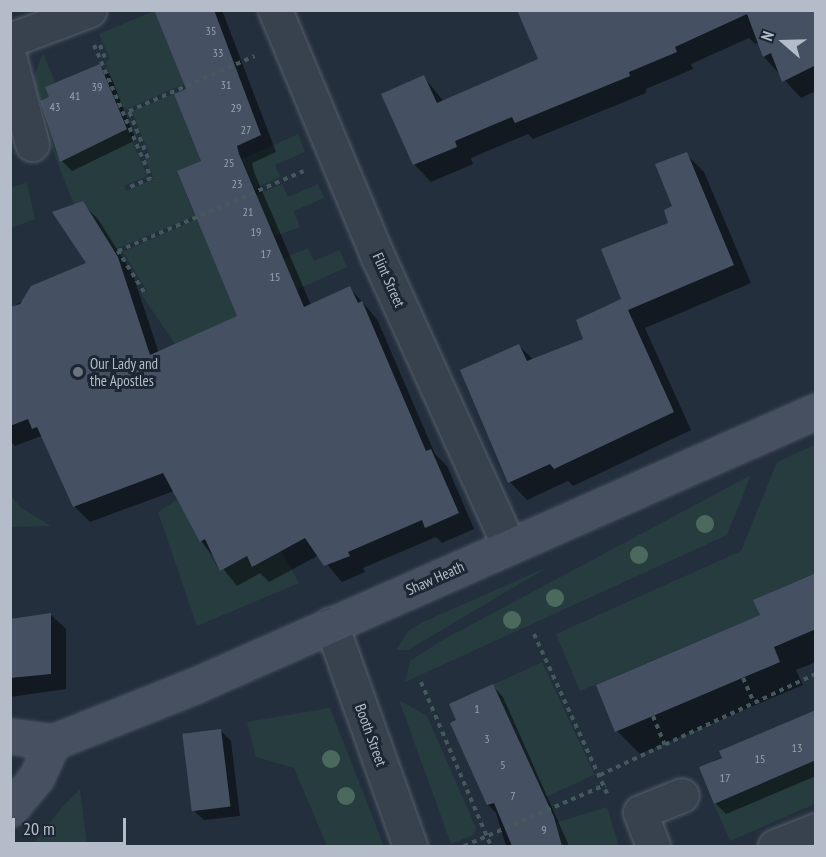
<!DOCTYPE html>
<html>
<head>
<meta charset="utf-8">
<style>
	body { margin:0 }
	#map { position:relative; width:826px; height:857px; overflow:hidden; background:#242f3e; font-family:"PT Sans Narrow",sans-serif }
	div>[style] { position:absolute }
	.green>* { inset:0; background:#263c3f; transform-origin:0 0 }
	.shadow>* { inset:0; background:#0007 }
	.building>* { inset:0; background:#455162; transform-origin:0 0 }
	.path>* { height:4px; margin-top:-2px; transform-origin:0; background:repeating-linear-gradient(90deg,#44595c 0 4.5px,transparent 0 9px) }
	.roads { filter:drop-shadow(0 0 2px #565f6c) drop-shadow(0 0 2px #565f6c) }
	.street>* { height:33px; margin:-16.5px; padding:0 16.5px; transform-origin:16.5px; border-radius:16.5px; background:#38414e }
	.secondary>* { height:33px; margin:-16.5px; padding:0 16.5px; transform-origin:16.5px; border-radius:16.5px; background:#465061 }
	.trees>* { width:18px; height:18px; margin:-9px; border-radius:50%; background:#4b6a5d }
	.dots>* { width:16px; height:16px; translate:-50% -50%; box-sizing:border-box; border:3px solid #1d2633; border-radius:50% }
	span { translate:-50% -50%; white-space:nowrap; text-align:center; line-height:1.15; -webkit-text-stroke:6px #1d2633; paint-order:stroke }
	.number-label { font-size:12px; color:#98a1af }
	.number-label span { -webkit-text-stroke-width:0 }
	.street-label { font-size:15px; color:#b4bcc9 }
	.poi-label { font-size:15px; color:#b4bcc9 }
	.left { translate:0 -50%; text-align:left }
	.frame { position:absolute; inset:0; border:12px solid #b4bcc9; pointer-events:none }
	.north { position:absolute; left:754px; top:12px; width:60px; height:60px; -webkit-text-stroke:4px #1d2633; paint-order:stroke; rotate:290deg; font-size:16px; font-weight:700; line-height:24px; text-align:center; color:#b4bcc9 }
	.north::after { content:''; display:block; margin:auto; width:21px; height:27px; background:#b4bcc9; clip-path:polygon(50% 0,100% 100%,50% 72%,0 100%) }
	.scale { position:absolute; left:12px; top:818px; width:114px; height:27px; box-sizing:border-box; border:3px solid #b4bcc9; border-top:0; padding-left:8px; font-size:18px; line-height:21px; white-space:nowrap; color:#b4bcc9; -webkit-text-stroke:4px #1d2633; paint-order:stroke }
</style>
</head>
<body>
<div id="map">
	<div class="green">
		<div style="clip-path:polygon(154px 11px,184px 84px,124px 110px,105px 62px,110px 59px,99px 34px)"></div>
		<div style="clip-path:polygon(43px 53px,55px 82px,46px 87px,49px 97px,37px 103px,59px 159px,127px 129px,147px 176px,124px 186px,126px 191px,154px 179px,145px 159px,150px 156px,132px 111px,174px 94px,201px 161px,177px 171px,195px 216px,113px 250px,74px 205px,29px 89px)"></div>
		<div style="clip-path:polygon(298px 134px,305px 152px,275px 165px,280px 177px,255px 188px,250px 178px,244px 180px,234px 157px,240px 154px,242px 159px)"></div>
		<div style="clip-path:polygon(27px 183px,35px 219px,11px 228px,11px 187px)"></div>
		<div style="clip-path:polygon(282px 184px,288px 197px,318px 184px,324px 198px,294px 211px,300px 227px,275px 236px,272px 227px,264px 230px,256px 195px)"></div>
		<div style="clip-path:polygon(197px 219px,215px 262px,293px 281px,289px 271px,283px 273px,278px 261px,308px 248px,314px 261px,340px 250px,347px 267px,175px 344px,141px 294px,147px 291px,123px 252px)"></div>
		<div style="clip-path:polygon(815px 445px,815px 573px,754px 600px,760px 615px,580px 691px,556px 634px,741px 551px,777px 462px)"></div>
		<div style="clip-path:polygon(751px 475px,727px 535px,405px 682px,410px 661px,439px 642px)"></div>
		<div style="clip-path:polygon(10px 494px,20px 507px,51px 526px,11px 527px)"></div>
		<div style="clip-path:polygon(177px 500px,220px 571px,247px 556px,252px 566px,281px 551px,299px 583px,197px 626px,158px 512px)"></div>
		<div style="clip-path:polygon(548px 567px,408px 650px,396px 650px,408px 631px,423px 622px)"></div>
		<div style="left:542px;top:662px;width:124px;height:54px;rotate:65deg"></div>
		<div style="clip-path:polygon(399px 700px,427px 716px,476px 828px,473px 835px,451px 844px)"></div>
		<div style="clip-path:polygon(330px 708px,384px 846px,327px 846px,294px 768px,256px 757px,247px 722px)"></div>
		<div style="clip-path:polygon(815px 760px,815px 804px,730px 841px,714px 804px)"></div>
		<div style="clip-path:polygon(80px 789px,87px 846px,32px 846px,63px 806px)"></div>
		<div style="clip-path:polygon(607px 807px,619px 846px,562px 846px,555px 823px)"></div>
	</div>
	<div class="shadow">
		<div style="clip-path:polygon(158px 10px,222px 10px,276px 152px,252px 163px,254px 172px,311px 305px,349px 287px,377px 319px,435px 454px,447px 466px,474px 529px,442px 543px,436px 537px,363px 568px,365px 572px,342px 582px,319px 555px,269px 582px,260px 573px,237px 586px,201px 541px,174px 491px,90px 522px,74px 506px,44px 439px,41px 436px,15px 446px,10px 441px,10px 308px,88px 264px,82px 203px,98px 219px,133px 275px,159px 353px,239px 317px,188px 90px)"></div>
		<div style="clip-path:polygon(655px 10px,816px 10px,816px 96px,814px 92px,801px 98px,764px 57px,759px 42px,755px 44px,749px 38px,691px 64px,693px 69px,646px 89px,646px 93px,533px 139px,528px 134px,471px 158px,473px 164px,431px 182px,414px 164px,424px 77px,444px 102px)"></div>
		<div style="clip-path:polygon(100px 66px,111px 77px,136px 140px,72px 171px,62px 161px)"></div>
		<div style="clip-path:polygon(686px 154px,704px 172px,751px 283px,645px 328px,691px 430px,573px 486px,568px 481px,527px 500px,510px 482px,519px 346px,534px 360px,585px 340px,623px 299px,670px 224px)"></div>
		<div style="clip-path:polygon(816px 575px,816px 662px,796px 670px,803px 685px,640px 754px,617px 731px)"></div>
		<div style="clip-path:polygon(50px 614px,66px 629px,66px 689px,10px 697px,10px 622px)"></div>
		<div style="clip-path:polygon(493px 686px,503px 697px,569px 846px,506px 846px,496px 813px,488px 805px)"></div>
		<div style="clip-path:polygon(816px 711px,816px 776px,726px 814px,715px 803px,700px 768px)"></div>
		<div style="clip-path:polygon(220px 730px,231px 741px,240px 816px,204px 820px,193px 810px)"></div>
	</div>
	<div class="building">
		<div style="clip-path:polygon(154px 10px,214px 10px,261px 135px,237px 146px,239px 154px,304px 307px,350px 286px,358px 303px,362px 301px,426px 451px,431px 449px,459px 513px,425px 528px,422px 520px,348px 552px,350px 556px,324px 566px,305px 538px,252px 567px,247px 556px,220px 571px,205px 539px,200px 542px,163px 473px,73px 507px,37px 427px,32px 429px,28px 419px,10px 426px,10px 307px,20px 304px,31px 286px,86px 263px,52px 212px,83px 201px,118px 257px,150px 355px,237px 316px,177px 171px,201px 161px,174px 94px,186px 89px)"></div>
		<div style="clip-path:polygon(517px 10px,816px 10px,816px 65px,782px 82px,771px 53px,763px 57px,747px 14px,675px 47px,677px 52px,629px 72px,630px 76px,515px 123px,512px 117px,455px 141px,457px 147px,413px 165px,381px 94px,424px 75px,437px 103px,538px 59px)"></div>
		<div style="clip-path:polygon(100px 64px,127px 129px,60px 162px,40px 101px,49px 97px,45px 87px)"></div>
		<div style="clip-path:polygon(687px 152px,734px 265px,628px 310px,674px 412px,554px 469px,550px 464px,508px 483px,460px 370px,519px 344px,527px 361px,583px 339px,576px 320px,621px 299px,601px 249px,668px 223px,664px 210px,672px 206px,655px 164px)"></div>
		<div style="clip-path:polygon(816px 573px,816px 629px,774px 647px,780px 662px,615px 732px,596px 685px,760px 615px,753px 600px)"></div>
		<div style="clip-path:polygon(51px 613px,51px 674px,10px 678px,10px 619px)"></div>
		<div style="clip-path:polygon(493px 684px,554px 817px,562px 846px,512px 846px,494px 803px,487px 805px,450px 723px,456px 720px,449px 704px)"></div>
		<div style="clip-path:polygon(816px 710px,816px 760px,714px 804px,699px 767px,722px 758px,719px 751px)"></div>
		<div style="left:221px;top:729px;width:78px;height:39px;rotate:83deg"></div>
	</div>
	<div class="path">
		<div style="left:94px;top:45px;width:145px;rotate:66.8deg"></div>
		<div style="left:151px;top:178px;width:26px;rotate:157deg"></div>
		<div style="left:100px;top:45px;width:17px;rotate:69deg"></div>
		<div style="left:148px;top:158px;width:51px;rotate:-112deg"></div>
		<div style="left:129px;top:111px;width:137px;rotate:-23.6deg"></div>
		<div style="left:144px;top:292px;width:49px;rotate:-122.4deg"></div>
		<div style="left:118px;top:251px;width:202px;rotate:-23.3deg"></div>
		<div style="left:534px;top:634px;width:178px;rotate:65.4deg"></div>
		<div style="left:743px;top:678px;width:27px;rotate:66deg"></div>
		<div style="left:421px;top:682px;width:178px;rotate:66.9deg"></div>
		<div style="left:653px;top:716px;width:31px;rotate:68deg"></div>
		<div style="left:600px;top:775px;width:238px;rotate:-25.1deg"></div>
		<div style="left:464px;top:846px;width:154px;rotate:-23.4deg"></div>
	</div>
	<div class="roads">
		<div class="street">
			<div style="left:275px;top:10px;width:268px;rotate:67.4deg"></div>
			<div style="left:378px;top:257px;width:317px;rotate:65.6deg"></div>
			<div style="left:10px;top:40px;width:85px;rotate:-20.6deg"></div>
			<div style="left:10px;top:59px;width:88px;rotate:75.5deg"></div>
			<div style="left:331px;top:624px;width:236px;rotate:70.4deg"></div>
			<div style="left:653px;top:846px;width:36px;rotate:-111deg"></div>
			<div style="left:640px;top:812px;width:45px;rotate:-22deg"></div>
			<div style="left:775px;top:846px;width:44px;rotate:-21.3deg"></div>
		</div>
		<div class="secondary">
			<div style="left:10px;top:736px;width:43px;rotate:7.9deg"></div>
			<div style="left:53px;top:742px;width:154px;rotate:-21.7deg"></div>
			<div style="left:196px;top:685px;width:678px;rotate:-23.84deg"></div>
			<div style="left:10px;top:809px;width:40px;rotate:-50deg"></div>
			<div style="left:36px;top:778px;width:40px;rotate:-65deg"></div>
		</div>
	</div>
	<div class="trees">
		<div style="left:705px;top:524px"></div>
		<div style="left:639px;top:555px"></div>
		<div style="left:555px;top:598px"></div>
		<div style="left:512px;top:620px"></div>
		<div style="left:331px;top:759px"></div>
		<div style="left:346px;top:796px"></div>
	</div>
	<div class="dots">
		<div style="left:78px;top:372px;background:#6b7280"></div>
	</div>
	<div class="number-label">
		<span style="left:211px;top:31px">35</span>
		<span style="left:218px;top:53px">33</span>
		<span style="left:226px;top:85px">31</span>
		<span style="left:97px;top:87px">39</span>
		<span style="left:75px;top:96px">41</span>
		<span style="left:55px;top:107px">43</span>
		<span style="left:236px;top:108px">29</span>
		<span style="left:246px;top:130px">27</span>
		<span style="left:229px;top:163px">25</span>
		<span style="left:237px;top:184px">23</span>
		<span style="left:248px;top:212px">21</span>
		<span style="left:256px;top:232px">19</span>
		<span style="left:266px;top:254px">17</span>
		<span style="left:275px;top:277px">15</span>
		<span style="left:477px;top:709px">1</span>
		<span style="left:487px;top:739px">3</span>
		<span style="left:797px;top:748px">13</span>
		<span style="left:760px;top:759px">15</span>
		<span style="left:503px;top:765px">5</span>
		<span style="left:725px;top:778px">17</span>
		<span style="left:513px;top:796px">7</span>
		<span style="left:544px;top:830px">9</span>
	</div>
	<div class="street-label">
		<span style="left:389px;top:280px;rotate:66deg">Flint Street</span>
		<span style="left:435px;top:578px;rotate:-24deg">Shaw Heath</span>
		<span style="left:371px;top:735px;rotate:70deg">Booth Street</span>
	</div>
	<div class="poi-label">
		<span class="left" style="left:90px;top:372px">Our Lady and<br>the Apostles</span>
	</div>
	<div class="frame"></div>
	<div class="north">N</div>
	<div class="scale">20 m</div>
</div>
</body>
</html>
